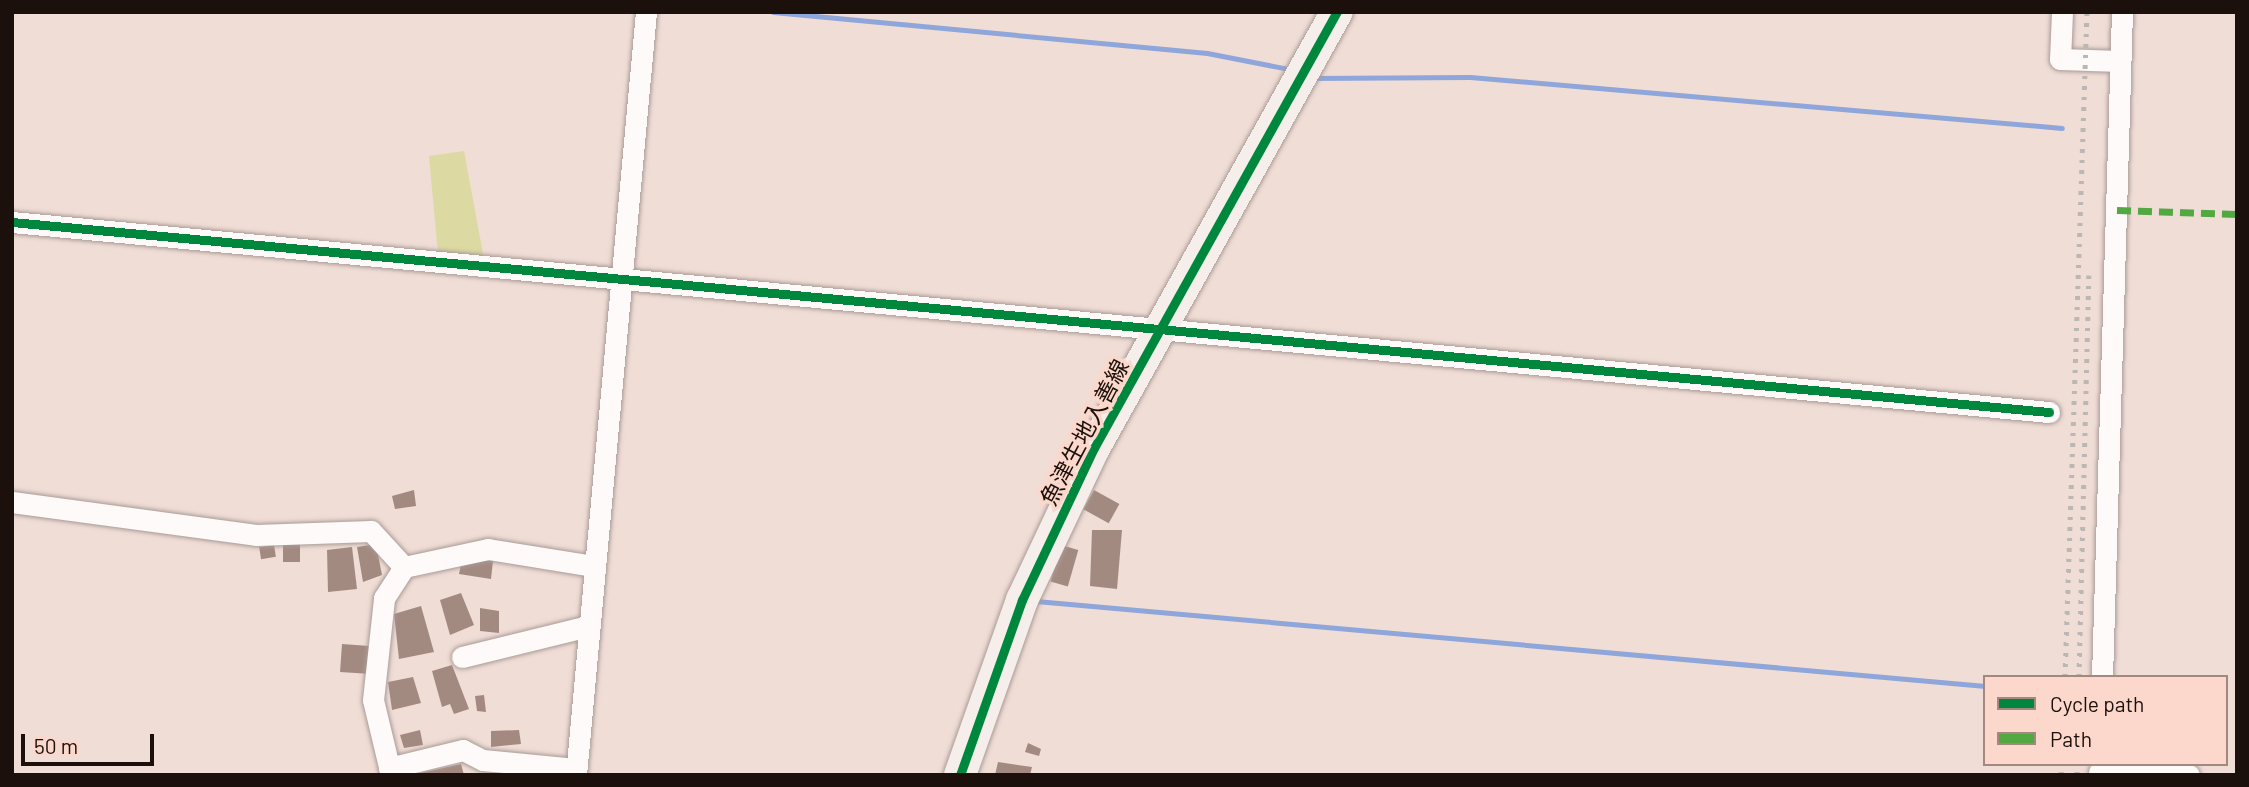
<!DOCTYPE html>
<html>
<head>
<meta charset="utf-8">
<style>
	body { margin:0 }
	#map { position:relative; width:2249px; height:787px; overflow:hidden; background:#f0ddd6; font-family:Barlow,"Noto Sans JP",sans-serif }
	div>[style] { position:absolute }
	.green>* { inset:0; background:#ddd9a2 }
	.stream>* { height:5px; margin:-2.5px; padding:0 2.5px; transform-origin:2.5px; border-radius:2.5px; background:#8fa6da }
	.building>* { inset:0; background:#a38a81; transform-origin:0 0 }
	.roads { filter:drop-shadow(0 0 2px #a99b96) drop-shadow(0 0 2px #a99b96) }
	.street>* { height:21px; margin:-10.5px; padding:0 10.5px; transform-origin:10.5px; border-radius:10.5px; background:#fdfaf9 }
	.primary>* { height:32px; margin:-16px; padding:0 16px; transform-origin:16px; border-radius:16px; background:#f6eeea }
	.rail>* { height:5px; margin-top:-2.5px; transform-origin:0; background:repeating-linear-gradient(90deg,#bbb7b5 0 3.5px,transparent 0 10.5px) }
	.quiet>* { height:7px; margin-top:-3.5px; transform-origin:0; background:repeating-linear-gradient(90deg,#52a841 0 14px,transparent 0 21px) }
	.cycleway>* { height:9px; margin:-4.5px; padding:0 4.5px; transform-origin:4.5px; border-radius:4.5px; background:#00873e }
	span { translate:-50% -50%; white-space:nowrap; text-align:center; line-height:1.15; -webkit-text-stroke:7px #fbd8cb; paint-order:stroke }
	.street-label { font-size:23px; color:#1c100c }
	.frame { position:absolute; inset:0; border:14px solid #1c100c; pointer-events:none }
	.legend { position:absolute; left:1983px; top:675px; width:245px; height:91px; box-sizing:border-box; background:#fbd8cb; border:2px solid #a2887f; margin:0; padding:9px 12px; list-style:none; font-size:21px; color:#1c100c }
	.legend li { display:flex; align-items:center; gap:14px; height:35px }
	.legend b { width:35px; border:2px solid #a2887f }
	.scale { position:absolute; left:21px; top:734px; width:133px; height:32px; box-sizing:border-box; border:4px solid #1c100c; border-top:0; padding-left:9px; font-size:21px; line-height:24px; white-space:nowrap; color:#1c100c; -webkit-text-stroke:5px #fbd8cb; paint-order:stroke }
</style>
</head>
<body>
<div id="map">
	<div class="green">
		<div style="clip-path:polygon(464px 151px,484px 259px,438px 254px,429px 156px)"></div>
	</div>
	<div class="stream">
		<div style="left:773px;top:12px;width:436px;rotate:5.4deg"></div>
		<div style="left:1207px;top:53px;width:89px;rotate:11.1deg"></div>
		<div style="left:1312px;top:78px;width:158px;rotate:-0.4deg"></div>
		<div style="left:1470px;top:77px;width:594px;rotate:4.92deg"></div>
		<div style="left:1036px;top:601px;width:953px;rotate:5.12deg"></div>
	</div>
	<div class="building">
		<div style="clip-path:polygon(414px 490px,416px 506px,395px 509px,392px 496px)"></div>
		<div style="left:1094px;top:490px;width:29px;height:22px;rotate:29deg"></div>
		<div style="clip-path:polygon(1092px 530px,1122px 530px,1117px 589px,1090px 586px)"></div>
		<div style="left:283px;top:544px;width:17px;height:18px"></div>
		<div style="clip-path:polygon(376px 544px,382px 575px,363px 582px,357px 547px)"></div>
		<div style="left:274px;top:545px;width:12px;height:15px;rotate:81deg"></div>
		<div style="left:1061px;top:545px;width:18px;height:38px;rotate:16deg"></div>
		<div style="clip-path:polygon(352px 547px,357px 589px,328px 592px,327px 550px)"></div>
		<div style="clip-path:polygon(462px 559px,493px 561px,491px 579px,459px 574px)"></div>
		<div style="clip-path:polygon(461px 593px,474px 625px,450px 635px,440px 600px)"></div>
		<div style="clip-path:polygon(421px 606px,434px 652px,399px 659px,394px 614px)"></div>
		<div style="clip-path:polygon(480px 608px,499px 611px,499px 633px,480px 631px)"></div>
		<div style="left:342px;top:644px;width:31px;height:28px;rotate:4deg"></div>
		<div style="clip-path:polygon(452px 665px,469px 709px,454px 714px,450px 704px,442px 707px,432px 671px)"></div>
		<div style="clip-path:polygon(413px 677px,421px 703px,392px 710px,388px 682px)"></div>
		<div style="clip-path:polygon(484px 695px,486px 712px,477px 711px,475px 696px)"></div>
		<div style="clip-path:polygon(420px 730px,423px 745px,404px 748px,400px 735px)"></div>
		<div style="clip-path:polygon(519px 730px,521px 744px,491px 747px,491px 731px)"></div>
		<div style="clip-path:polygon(1028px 743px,1041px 749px,1039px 756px,1025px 752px)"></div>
		<div style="clip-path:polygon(998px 762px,1032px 767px,1030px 775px,995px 775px)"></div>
		<div style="clip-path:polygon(461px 764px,464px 775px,416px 775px,416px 774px)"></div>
	</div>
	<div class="roads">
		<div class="street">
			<div style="left:2062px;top:12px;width:47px;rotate:92.4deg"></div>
			<div style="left:2060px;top:59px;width:60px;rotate:1.9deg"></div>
			<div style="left:12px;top:222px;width:2046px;rotate:5.33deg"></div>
			<div style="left:12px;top:502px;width:246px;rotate:7.7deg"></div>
			<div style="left:256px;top:535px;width:115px;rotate:-2deg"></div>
			<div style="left:371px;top:531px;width:49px;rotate:47.5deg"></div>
			<div style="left:462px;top:657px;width:130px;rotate:-13.8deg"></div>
			<div style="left:2102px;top:677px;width:665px;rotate:-88.28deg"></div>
			<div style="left:389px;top:768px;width:76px;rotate:-13.7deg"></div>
			<div style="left:463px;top:750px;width:22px;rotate:27deg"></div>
			<div style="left:483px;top:760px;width:93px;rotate:5.5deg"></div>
			<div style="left:2099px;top:772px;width:90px;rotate:1.9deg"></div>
			<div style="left:391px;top:775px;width:77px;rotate:-103.5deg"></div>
			<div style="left:373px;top:700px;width:103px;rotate:-83.8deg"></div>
			<div style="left:384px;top:598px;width:37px;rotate:-57deg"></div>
			<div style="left:404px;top:567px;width:86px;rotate:-12.1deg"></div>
			<div style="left:488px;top:549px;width:106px;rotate:9.2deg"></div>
			<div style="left:576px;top:775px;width:766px;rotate:-84.76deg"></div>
		</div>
		<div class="primary">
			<div style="left:960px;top:775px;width:186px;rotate:-70.5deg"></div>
			<div style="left:1022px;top:600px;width:168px;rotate:-64.7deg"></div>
			<div style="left:1094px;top:448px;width:499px;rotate:-60.9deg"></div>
		</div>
	</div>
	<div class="rail">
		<div style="left:2065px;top:677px;width:665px;rotate:-88.11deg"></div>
		<div style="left:2079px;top:677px;width:402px;rotate:-88.6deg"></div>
		<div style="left:2061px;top:775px;width:11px;rotate:-85deg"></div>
		<div style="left:2077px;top:775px;width:11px;rotate:-90deg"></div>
	</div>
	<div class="quiet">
		<div style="left:2117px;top:210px;width:120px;rotate:1.9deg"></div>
	</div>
	<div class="cycleway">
		<div style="left:12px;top:222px;width:2046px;rotate:5.33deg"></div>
		<div style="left:960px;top:775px;width:186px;rotate:-70.5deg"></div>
		<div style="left:1022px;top:600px;width:168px;rotate:-64.7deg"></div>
		<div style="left:1094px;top:448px;width:499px;rotate:-60.9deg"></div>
	</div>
	<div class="street-label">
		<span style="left:1084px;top:432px;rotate:-62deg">魚津生地入善線</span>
	</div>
	<div class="frame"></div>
	<ul class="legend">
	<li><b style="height:9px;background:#00873e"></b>Cycle path</li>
	<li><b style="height:9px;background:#52a841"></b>Path</li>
	</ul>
	<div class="scale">50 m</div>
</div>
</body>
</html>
